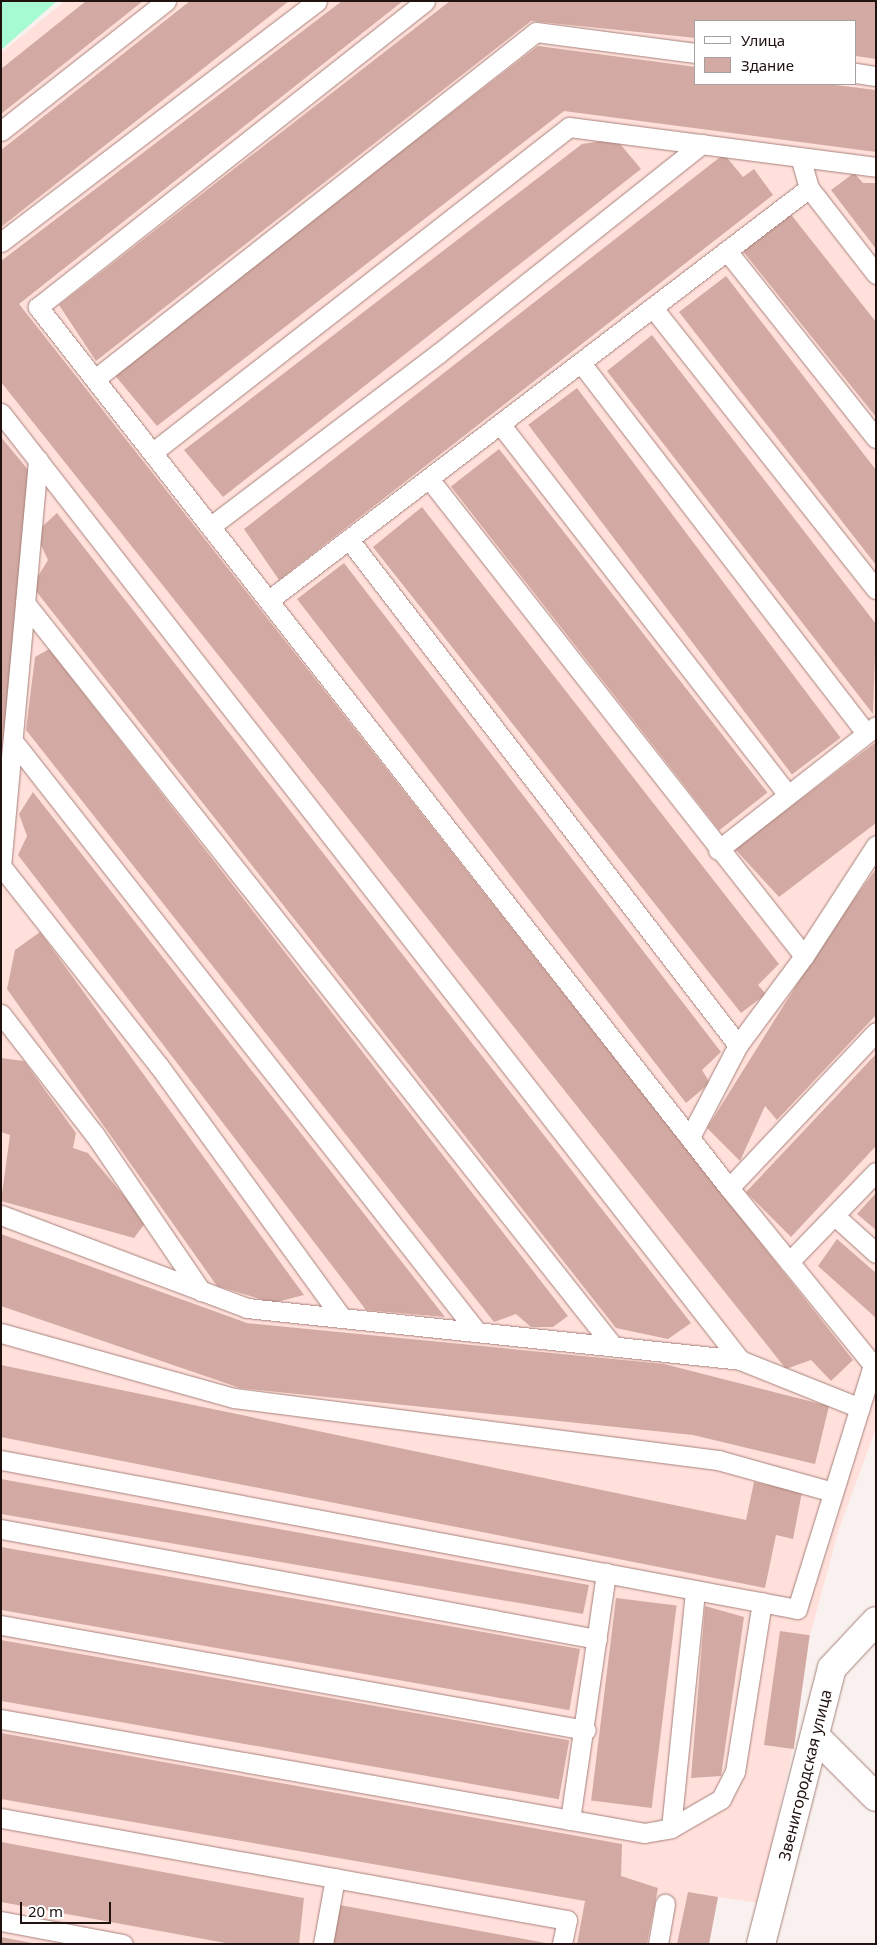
<!DOCTYPE html>
<html>
<head>
<meta charset="utf-8">
<style>
	body { margin:0 }
	#map { position:relative; width:877px; height:1945px; overflow:hidden; background:#f9f1ef; font-family:"Noto Sans",sans-serif }
	div>[style] { position:absolute }
	.built>* { inset:0; background:#ffe0db }
	.green>* { inset:0; background:#a6fbd2 }
	.building>* { inset:0; background:#d2aaa3; transform-origin:0 0 }
	.roads { filter:drop-shadow(0 0 1px #a7817b) drop-shadow(0 0 1px #a7817b) }
	.lane>* { height:19px; margin:-9.5px; padding:0 9.5px; transform-origin:9.5px; border-radius:9.5px; background:#fff }
	.street>* { height:28px; margin:-14px; padding:0 14px; transform-origin:14px; border-radius:14px; background:#fff }
	span { translate:-50% -50%; white-space:nowrap; text-align:center; line-height:1.15; -webkit-text-stroke:4px #fff; paint-order:stroke }
	.street-label { font-size:16px; color:#20120f }
	.frame { position:absolute; inset:0; border:2px solid #20120f; pointer-events:none }
	.legend { position:absolute; left:694px; top:20px; width:162px; height:65px; box-sizing:border-box; background:#fff; border:1px solid #a6a09f; margin:0; padding:6px 9px; list-style:none; font-size:15px; color:#20120f }
	.legend li { display:flex; align-items:center; gap:10px; height:25px }
	.legend b { width:25px; border:1px solid #a6a09f }
	.scale { position:absolute; left:20px; top:1902px; width:91px; height:22px; box-sizing:border-box; border:2px solid #20120f; border-top:0; padding-left:6px; font-size:15px; line-height:18px; white-space:nowrap; color:#20120f; -webkit-text-stroke:4px #fff; paint-order:stroke }
</style>
</head>
<body>
<div id="map">
	<div class="built">
		<div style="clip-path:polygon(evenodd,65px 1px,876px 1px,876px 1428px,839px 1529px,810px 1635px,793px 1749px,758px 1903px,718px 1897px,709px 1944px,1px 1944px,1px 53px,65px 1px,696px 21px,856px 21px,856px 84px,696px 84px,696px 21px)"></div>
	</div>
	<div class="green">
		<div style="clip-path:polygon(1px 1px,57px 1px,1px 50px)"></div>
	</div>
	<div class="building">
		<div style="clip-path:polygon(86px 1px,143px 1px,1px 114px,1px 69px)"></div>
		<div style="clip-path:polygon(190px 1px,289px 1px,1px 227px,1px 150px)"></div>
		<div style="clip-path:polygon(342px 1px,403px 1px,19px 304px,853px 1360px,831px 1381px,811px 1360px,786px 1369px,1px 382px,1px 261px)"></div>
		<div style="clip-path:polygon(450px 1px,876px 1px,876px 59px,856px 56px,856px 21px,696px 21px,696px 38px,531px 21px,96px 361px,59px 305px)"></div>
		<div style="clip-path:polygon(538px 46px,696px 67px,696px 84px,827px 84px,876px 90px,876px 152px,564px 111px,157px 426px,113px 373px)"></div>
		<div style="clip-path:polygon(616px 139px,641px 169px,223px 497px,184px 450px,582px 144px)"></div>
		<div style="clip-path:polygon(724px 154px,743px 177px,754px 169px,773px 195px,279px 580px,244px 529px)"></div>
		<div style="clip-path:polygon(854px 173px,863px 183px,876px 183px,876px 249px,831px 190px)"></div>
		<div style="clip-path:polygon(789px 212px,876px 322px,876px 417px,742px 250px)"></div>
		<div style="clip-path:polygon(726px 276px,876px 470px,876px 565px,679px 312px)"></div>
		<div style="clip-path:polygon(652px 335px,876px 624px,873px 714px,607px 371px)"></div>
		<div style="left:577px;top:388px;width:438px;height:61px;rotate:53deg"></div>
		<div style="clip-path:polygon(1px 437px,29px 471px,3px 750px,1px 750px)"></div>
		<div style="left:499px;top:449px;width:436px;height:61px;rotate:52deg"></div>
		<div style="clip-path:polygon(422px 507px,779px 964px,758px 985px,766px 994px,741px 1013px,373px 547px)"></div>
		<div style="clip-path:polygon(57px 513px,691px 1323px,668px 1339px,616px 1328px,32px 586px,48px 560px,35px 533px)"></div>
		<div style="clip-path:polygon(344px 563px,721px 1052px,702px 1070px,710px 1083px,686px 1103px,297px 599px)"></div>
		<div style="clip-path:polygon(49px 649px,568px 1316px,553px 1327px,531px 1327px,516px 1314px,494px 1322px,26px 730px,35px 657px)"></div>
		<div style="clip-path:polygon(876px 742px,876px 823px,779px 897px,735px 849px)"></div>
		<div style="clip-path:polygon(33px 792px,445px 1317px,366px 1310px,18px 855px,27px 836px,19px 814px)"></div>
		<div style="clip-path:polygon(876px 869px,876px 1015px,777px 1120px,765px 1106px,740px 1161px,707px 1128px,829px 933px)"></div>
		<div style="clip-path:polygon(40px 932px,304px 1295px,273px 1303px,217px 1286px,7px 989px,15px 950px)"></div>
		<div style="clip-path:polygon(876px 1054px,876px 1146px,791px 1237px,746px 1192px)"></div>
		<div style="clip-path:polygon(1px 1058px,24px 1061px,76px 1133px,73px 1148px,88px 1153px,146px 1222px,134px 1238px,1px 1201px,10px 1135px,1px 1132px)"></div>
		<div style="clip-path:polygon(876px 1193px,876px 1230px,857px 1214px)"></div>
		<div style="clip-path:polygon(1px 1234px,247px 1323px,664px 1364px,829px 1406px,815px 1464px,693px 1435px,240px 1388px,1px 1306px)"></div>
		<div style="clip-path:polygon(837px 1239px,876px 1273px,876px 1318px,818px 1266px)"></div>
		<div style="clip-path:polygon(1px 1365px,746px 1520px,754px 1482px,802px 1492px,793px 1539px,776px 1535px,765px 1588px,1px 1437px)"></div>
		<div style="clip-path:polygon(1px 1479px,589px 1585px,583px 1614px,1px 1514px)"></div>
		<div style="left:1px;top:1547px;width:588px;height:62px;rotate:10deg"></div>
		<div style="left:616px;top:1598px;width:61px;height:204px;rotate:7deg"></div>
		<div style="clip-path:polygon(705px 1606px,744px 1617px,721px 1776px,691px 1778px)"></div>
		<div style="left:780px;top:1631px;width:30px;height:115px;rotate:8deg"></div>
		<div style="left:1px;top:1640px;width:577px;height:60px;rotate:10deg"></div>
		<div style="clip-path:polygon(1px 1733px,622px 1844px,621px 1876px,658px 1888px,647px 1944px,577px 1944px,585px 1901px,1px 1799px)"></div>
		<div style="clip-path:polygon(1px 1842px,304px 1898px,299px 1944px,231px 1944px,1px 1902px)"></div>
		<div style="clip-path:polygon(688px 1892px,718px 1897px,709px 1944px,677px 1944px)"></div>
		<div style="clip-path:polygon(334px 1904px,546px 1943px,546px 1944px,327px 1944px)"></div>
		<div style="clip-path:polygon(1px 1937px,32px 1943px,32px 1944px,1px 1944px)"></div>
	</div>
	<div class="roads">
		<div class="lane">
			<div style="left:856px;top:73px;width:20px;rotate:9deg"></div>
			<div style="left:1px;top:131px;width:210px;rotate:-38.2deg"></div>
			<div style="left:809px;top:188px;width:109px;rotate:52.1deg"></div>
			<div style="left:1px;top:242px;width:397px;rotate:-37.3deg"></div>
			<div style="left:727px;top:251px;width:239px;rotate:51.5deg"></div>
			<div style="left:653px;top:308px;width:359px;rotate:51.6deg"></div>
			<div style="left:581px;top:363px;width:467px;rotate:52.4deg"></div>
			<div style="left:95px;top:379px;width:561px;rotate:-38.2deg"></div>
			<div style="left:536px;top:32px;width:161px;rotate:7.5deg"></div>
			<div style="left:1px;top:413px;width:1201px;rotate:52.03deg"></div>
			<div style="left:740px;top:1360px;width:129px;rotate:21.8deg"></div>
			<div style="left:501px;top:425px;width:467px;rotate:52.2deg"></div>
			<div style="left:153px;top:452px;width:528px;rotate:-38deg"></div>
			<div style="left:569px;top:127px;width:310px;rotate:7.4deg"></div>
			<div style="left:430px;top:480px;width:605px;rotate:51.84deg"></div>
			<div style="left:211px;top:526px;width:286px;rotate:-37.2deg"></div>
			<div style="left:439px;top:353px;width:336px;rotate:-38.5deg"></div>
			<div style="left:350px;top:541px;width:636px;rotate:52.41deg"></div>
			<div style="left:269px;top:600px;width:679px;rotate:-37.34deg"></div>
			<div style="left:809px;top:188px;width:32px;rotate:-106deg"></div>
			<div style="left:25px;top:603px;width:948px;rotate:51.64deg"></div>
			<div style="left:13px;top:741px;width:751px;rotate:51.86deg"></div>
			<div style="left:718px;top:850px;width:201px;rotate:-38.1deg"></div>
			<div style="left:1px;top:866px;width:255px;rotate:51.7deg"></div>
			<div style="left:159px;top:1066px;width:311px;rotate:54deg"></div>
			<div style="left:1px;top:867px;width:409px;rotate:-84.8deg"></div>
			<div style="left:1px;top:1014px;width:153px;rotate:52.2deg"></div>
			<div style="left:95px;top:1135px;width:189px;rotate:55.8deg"></div>
			<div style="left:691px;top:1135px;width:102px;rotate:-62.4deg"></div>
			<div style="left:738px;top:1045px;width:111px;rotate:-53.4deg"></div>
			<div style="left:804px;top:956px;width:132px;rotate:-57deg"></div>
			<div style="left:729px;top:1188px;width:214px;rotate:-46.7deg"></div>
			<div style="left:1px;top:1215px;width:263px;rotate:20.7deg"></div>
			<div style="left:247px;top:1308px;width:496px;rotate:6deg"></div>
			<div style="left:835px;top:1216px;width:55px;rotate:42.1deg"></div>
			<div style="left:789px;top:1262px;width:125px;rotate:-46deg"></div>
			<div style="left:1px;top:1333px;width:242px;rotate:15.6deg"></div>
			<div style="left:234px;top:1398px;width:488px;rotate:7.3deg"></div>
			<div style="left:718px;top:1460px;width:119px;rotate:15.5deg"></div>
			<div style="left:1px;top:1460px;width:810px;rotate:10.6deg"></div>
			<div style="left:797px;top:1609px;width:256px;rotate:-72.7deg"></div>
			<div style="left:873px;top:1365px;width:228px;rotate:-129.1deg"></div>
			<div style="left:729px;top:1188px;width:1120px;rotate:-128.11deg"></div>
			<div style="left:38px;top:307px;width:493px;rotate:-38.3deg"></div>
			<div style="left:1px;top:1529px;width:606px;rotate:10.46deg"></div>
			<div style="left:1px;top:1625px;width:594px;rotate:10.18deg"></div>
			<div style="left:1px;top:1719px;width:653px;rotate:10.05deg"></div>
			<div style="left:644px;top:1833px;width:27px;rotate:-10deg"></div>
			<div style="left:671px;top:1828px;width:58px;rotate:-30.1deg"></div>
			<div style="left:721px;top:1799px;width:30px;rotate:-63deg"></div>
			<div style="left:735px;top:1772px;width:172px;rotate:-81deg"></div>
			<div style="left:1px;top:1818px;width:575px;rotate:10.22deg"></div>
			<div style="left:567px;top:1920px;width:25px;rotate:102deg"></div>
			<div style="left:570px;top:1820px;width:250px;rotate:-81.7deg"></div>
			<div style="left:671px;top:1828px;width:239px;rotate:-84.2deg"></div>
			<div style="left:1px;top:1921px;width:124px;rotate:10.7deg"></div>
			<div style="left:323px;top:1944px;width:67px;rotate:-79.7deg"></div>
			<div style="left:658px;top:1944px;width:41px;rotate:-80.1deg"></div>
		</div>
		<div class="street">
			<div style="left:815px;top:1736px;width:86px;rotate:45deg"></div>
			<div style="left:761px;top:1944px;width:285px;rotate:-75.6deg"></div>
			<div style="left:832px;top:1668px;width:64px;rotate:-46.9deg"></div>
		</div>
	</div>
	<div class="street-label">
		<span style="left:805px;top:1775px;rotate:-76deg">Звенигородская улица</span>
	</div>
	<div class="frame"></div>
	<ul class="legend">
	<li><b style="height:6px;background:#fff"></b>Улица</li>
	<li><b style="height:14px;background:#d2aaa3"></b>Здание</li>
	</ul>
	<div class="scale">20 m</div>
</div>
</body>
</html>
